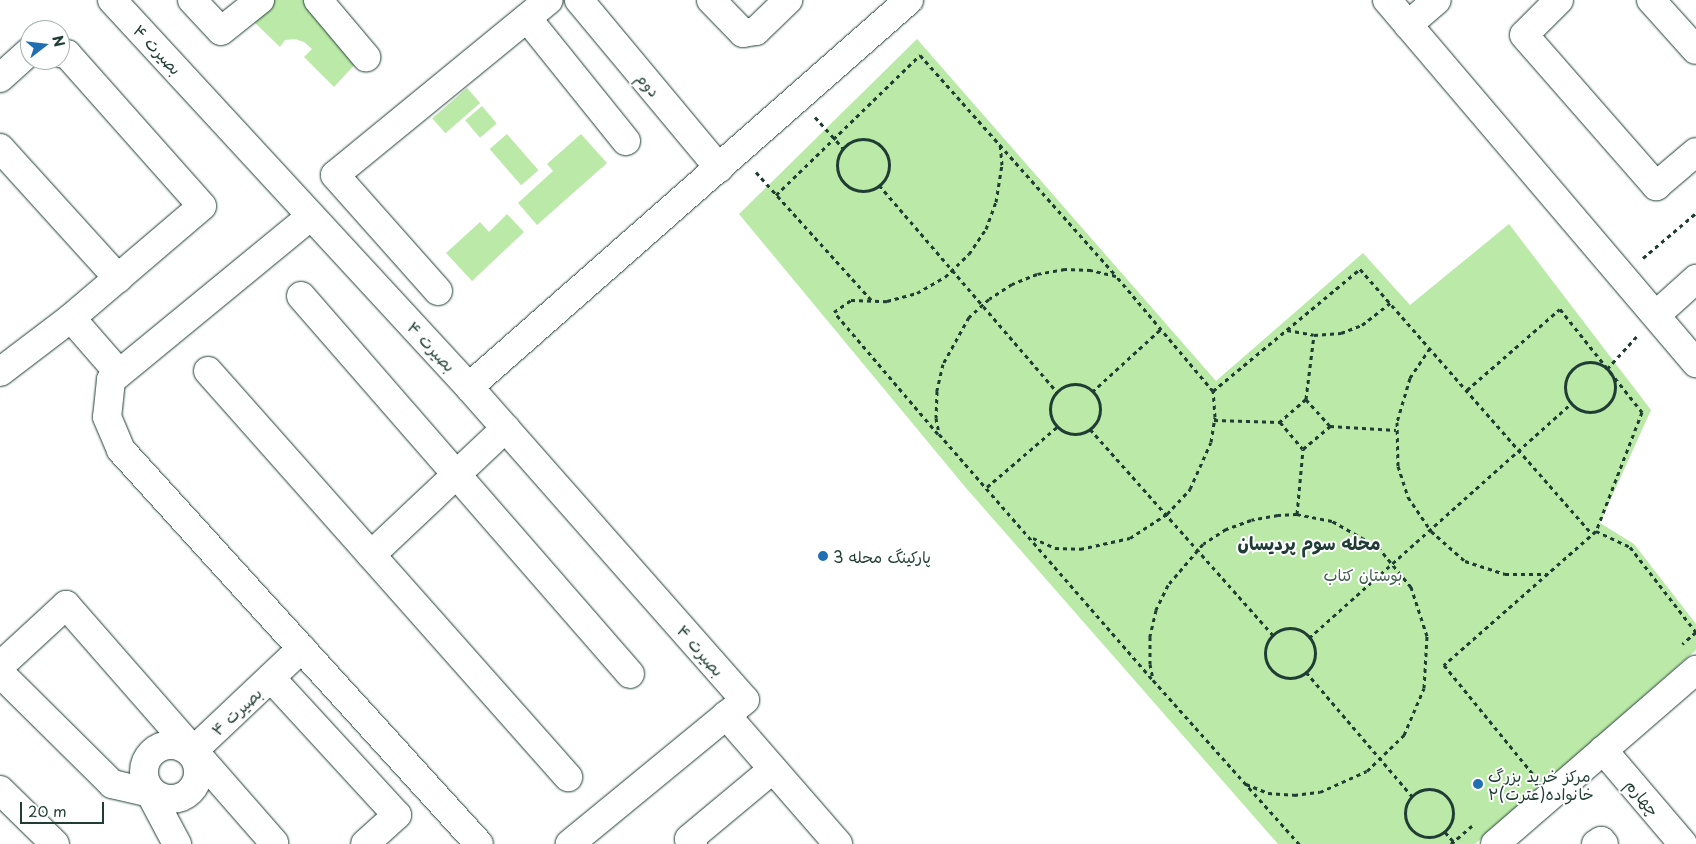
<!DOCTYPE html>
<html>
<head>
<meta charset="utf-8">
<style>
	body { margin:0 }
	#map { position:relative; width:1696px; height:844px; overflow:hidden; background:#fff; font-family:"Playpen Sans","Playpen Sans Arabic",sans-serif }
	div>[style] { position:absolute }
	.green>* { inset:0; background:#bbe9a7; transform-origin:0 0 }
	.path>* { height:3px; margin-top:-1.5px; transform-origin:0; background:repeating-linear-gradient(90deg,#1f3d34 0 4px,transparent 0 8px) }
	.path>.ring { margin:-1.5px; padding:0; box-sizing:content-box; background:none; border:3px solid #1f3d34; border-radius:50% }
	.roads { filter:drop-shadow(0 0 1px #1f3d34) drop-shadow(0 0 1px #1f3d34) }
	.minor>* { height:28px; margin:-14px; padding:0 14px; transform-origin:14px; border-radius:14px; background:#fff }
	.minor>.ring { margin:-14px; padding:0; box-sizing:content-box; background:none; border:28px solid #fff; border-radius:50% }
	.major>* { height:28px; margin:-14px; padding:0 14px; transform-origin:14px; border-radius:14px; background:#fff }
	.dots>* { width:14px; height:14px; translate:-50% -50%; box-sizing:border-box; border:2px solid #fff; border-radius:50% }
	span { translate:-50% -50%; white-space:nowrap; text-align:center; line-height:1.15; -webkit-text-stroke:4px #fff; paint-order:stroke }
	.street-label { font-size:16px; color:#1f3d34 }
	.poi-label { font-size:16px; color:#1f3d34 }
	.left { translate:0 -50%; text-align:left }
	.park-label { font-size:16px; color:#3e5f4b }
	.neighbourhood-label { font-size:18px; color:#1f3d34; font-weight:700 }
	.north { position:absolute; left:20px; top:20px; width:50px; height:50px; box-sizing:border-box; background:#fff; border:1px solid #a5b1ae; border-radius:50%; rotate:74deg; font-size:14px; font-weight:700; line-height:20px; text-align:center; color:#1f3d34 }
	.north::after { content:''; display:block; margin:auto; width:18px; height:22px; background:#1f6fb2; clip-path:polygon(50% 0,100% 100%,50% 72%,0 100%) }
	.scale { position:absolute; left:20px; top:802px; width:84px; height:22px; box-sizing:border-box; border:2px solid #1f3d34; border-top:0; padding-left:6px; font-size:15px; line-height:18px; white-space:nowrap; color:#1f3d34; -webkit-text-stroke:4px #fff; paint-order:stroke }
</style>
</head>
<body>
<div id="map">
	<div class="green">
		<div style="clip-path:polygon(274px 0,303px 0,358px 61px,334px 87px,304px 57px,312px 49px,304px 42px,295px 39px,285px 40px,280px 47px,253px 21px)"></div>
		<div style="clip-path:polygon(917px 39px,1216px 381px,1363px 253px,1410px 305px,1509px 224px,1651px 410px,1600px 523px,1634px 544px,1696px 624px,1696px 650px,1475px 844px,1278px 844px,966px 488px,739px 214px)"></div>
		<div style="left:467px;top:88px;width:20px;height:46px;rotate:49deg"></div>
		<div style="left:482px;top:106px;width:23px;height:22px;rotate:50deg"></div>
		<div style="left:507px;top:134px;width:48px;height:23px;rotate:49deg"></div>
		<div style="clip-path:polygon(581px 134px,607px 163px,537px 225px,518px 203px,553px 171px,547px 164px)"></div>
		<div style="clip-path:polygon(507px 214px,524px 232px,472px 281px,446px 253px,480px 222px,489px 232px)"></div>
	</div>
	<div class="path">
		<div style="left:815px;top:117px;width:42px;rotate:47.9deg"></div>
		<div class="ring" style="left:837px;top:139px;width:49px;height:49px"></div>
		<div style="left:756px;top:172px;width:173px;rotate:48deg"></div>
		<div style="left:879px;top:185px;width:273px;rotate:49.3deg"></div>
		<div style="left:776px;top:195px;width:201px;rotate:-44.2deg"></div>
		<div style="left:920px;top:55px;width:294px;rotate:48.4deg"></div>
		<div style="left:1643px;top:258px;width:70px;rotate:-40.3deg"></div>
		<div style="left:1287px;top:330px;width:27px;rotate:10deg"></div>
		<div style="left:1314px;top:335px;width:27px;rotate:-4deg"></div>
		<div style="left:1341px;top:333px;width:22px;rotate:-21deg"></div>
		<div style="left:1362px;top:325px;width:36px;rotate:-38deg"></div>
		<div style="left:1430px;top:348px;width:36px;rotate:124deg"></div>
		<div style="left:1410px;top:378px;width:46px;rotate:106.5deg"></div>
		<div style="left:1397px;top:422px;width:44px;rotate:88.7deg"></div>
		<div style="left:1398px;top:466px;width:33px;rotate:72deg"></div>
		<div style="left:1408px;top:497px;width:41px;rotate:55.9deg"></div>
		<div style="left:1431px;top:531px;width:45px;rotate:41.4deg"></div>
		<div style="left:1465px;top:561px;width:42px;rotate:18deg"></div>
		<div style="left:1505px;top:574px;width:41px"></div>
		<div class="ring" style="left:1565px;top:362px;width:47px;height:47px"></div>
		<div style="left:1607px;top:369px;width:45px;rotate:-47.7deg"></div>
		<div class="ring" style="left:1050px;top:384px;width:47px;height:47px"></div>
		<div style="left:1467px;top:390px;width:123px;rotate:-41.1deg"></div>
		<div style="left:1560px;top:309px;width:132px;rotate:51.5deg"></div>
		<div style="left:1642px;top:412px;width:128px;rotate:111.1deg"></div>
		<div style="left:1596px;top:531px;width:203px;rotate:138.6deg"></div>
		<div style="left:1444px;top:665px;width:141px;rotate:50.8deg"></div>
		<div style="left:1213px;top:391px;width:191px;rotate:-39.7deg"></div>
		<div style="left:1360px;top:269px;width:352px;rotate:48.8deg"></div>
		<div style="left:1092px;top:392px;width:95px;rotate:-42.4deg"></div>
		<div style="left:1306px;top:399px;width:64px;rotate:-82.9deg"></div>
		<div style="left:1214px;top:420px;width:66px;rotate:1.7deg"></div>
		<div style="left:1330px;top:426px;width:66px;rotate:3.5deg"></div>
		<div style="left:1090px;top:429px;width:276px;rotate:48.4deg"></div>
		<div style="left:938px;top:434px;width:160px;rotate:-130.4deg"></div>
		<div style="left:834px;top:312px;width:21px;rotate:-35deg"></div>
		<div style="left:851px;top:300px;width:36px;rotate:2deg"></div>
		<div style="left:887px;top:301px;width:31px;rotate:-15deg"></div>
		<div style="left:917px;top:293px;width:32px;rotate:-30deg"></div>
		<div style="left:945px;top:277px;width:33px;rotate:-44deg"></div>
		<div style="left:969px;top:254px;width:30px;rotate:-56deg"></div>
		<div style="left:986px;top:229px;width:29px;rotate:-70deg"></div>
		<div style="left:996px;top:202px;width:37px;rotate:-81deg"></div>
		<div style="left:1002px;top:165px;width:21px;rotate:-95deg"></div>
		<div style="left:987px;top:487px;width:92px;rotate:-40.6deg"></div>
		<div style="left:1297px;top:514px;width:65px;rotate:-84.7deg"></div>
		<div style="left:1303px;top:449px;width:35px;rotate:-40deg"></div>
		<div style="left:1330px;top:426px;width:36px;rotate:-132deg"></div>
		<div style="left:1306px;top:399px;width:35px;rotate:139deg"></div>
		<div style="left:1280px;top:422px;width:35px;rotate:50deg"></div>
		<div style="left:1596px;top:531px;width:38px;rotate:25deg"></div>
		<div style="left:1630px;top:547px;width:108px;rotate:52.2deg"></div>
		<div style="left:1696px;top:632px;width:18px;rotate:139deg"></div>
		<div style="left:1033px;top:538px;width:24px;rotate:24deg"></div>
		<div style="left:1055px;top:548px;width:25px;rotate:2deg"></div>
		<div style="left:1080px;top:549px;width:51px;rotate:-12.4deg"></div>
		<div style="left:1130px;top:538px;width:44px;rotate:-33deg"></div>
		<div style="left:1167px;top:514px;width:34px;rotate:-47deg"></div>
		<div style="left:1190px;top:489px;width:51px;rotate:-65.9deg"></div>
		<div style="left:1211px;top:442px;width:25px;rotate:-81deg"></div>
		<div style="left:1215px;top:417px;width:26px;rotate:-94deg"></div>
		<div style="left:1213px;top:391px;width:150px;rotate:-130.1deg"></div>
		<div style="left:1116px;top:276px;width:26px;rotate:-167deg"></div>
		<div style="left:1091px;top:270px;width:26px;rotate:-178deg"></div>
		<div style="left:1065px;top:269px;width:28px;rotate:170deg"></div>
		<div style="left:1037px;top:274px;width:27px;rotate:158deg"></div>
		<div style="left:1012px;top:284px;width:27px;rotate:147deg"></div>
		<div style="left:989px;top:299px;width:27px;rotate:138deg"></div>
		<div style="left:969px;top:317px;width:54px;rotate:119deg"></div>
		<div style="left:943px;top:364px;width:28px;rotate:103deg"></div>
		<div style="left:937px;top:391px;width:27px;rotate:92deg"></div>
		<div style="left:936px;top:418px;width:16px;rotate:79deg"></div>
		<div style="left:939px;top:434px;width:326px;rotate:49deg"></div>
		<div class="ring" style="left:1265px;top:628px;width:47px;height:47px"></div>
		<div style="left:1309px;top:638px;width:353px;rotate:-41.8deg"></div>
		<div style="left:1306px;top:672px;width:163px;rotate:49.5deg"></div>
		<div style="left:1246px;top:784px;width:24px;rotate:22deg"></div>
		<div style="left:1268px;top:793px;width:26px;rotate:4deg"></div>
		<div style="left:1294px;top:795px;width:26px;rotate:-7deg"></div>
		<div style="left:1320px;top:792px;width:51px;rotate:-24.1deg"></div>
		<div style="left:1367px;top:771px;width:52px;rotate:-44.2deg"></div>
		<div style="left:1404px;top:735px;width:51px;rotate:-66.9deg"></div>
		<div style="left:1424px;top:688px;width:52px;rotate:-86.7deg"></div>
		<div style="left:1427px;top:636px;width:52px;rotate:-108.1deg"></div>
		<div style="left:1411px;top:587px;width:52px;rotate:-129.5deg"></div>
		<div style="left:1378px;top:547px;width:53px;rotate:-150.5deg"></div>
		<div style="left:1332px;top:521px;width:36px;rotate:-169deg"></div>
		<div style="left:1297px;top:514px;width:19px;rotate:177deg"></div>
		<div style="left:1278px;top:515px;width:27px;rotate:170deg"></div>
		<div style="left:1251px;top:520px;width:27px;rotate:160deg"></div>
		<div style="left:1226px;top:529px;width:27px;rotate:147deg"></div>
		<div style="left:1203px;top:544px;width:54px;rotate:130.5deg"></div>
		<div style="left:1168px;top:585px;width:28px;rotate:116deg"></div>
		<div style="left:1156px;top:610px;width:28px;rotate:103deg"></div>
		<div style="left:1150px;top:637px;width:27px;rotate:90deg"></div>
		<div style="left:1150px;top:664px;width:16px;rotate:79deg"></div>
		<div style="left:1153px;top:680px;width:220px;rotate:48.3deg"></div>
		<div class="ring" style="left:1405px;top:789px;width:45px;height:45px"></div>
		<div style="left:1445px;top:832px;width:13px;rotate:48deg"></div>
		<div style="left:1451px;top:844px;width:28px;rotate:-41deg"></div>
	</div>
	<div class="roads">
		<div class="minor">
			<div style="left:112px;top:0;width:527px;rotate:47.31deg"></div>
			<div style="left:469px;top:387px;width:417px;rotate:48.6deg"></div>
			<div style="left:745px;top:700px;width:227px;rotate:140.6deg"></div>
			<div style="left:192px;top:0;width:42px;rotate:46.9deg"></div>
			<div style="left:221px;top:31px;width:50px;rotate:-38.5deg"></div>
			<div style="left:318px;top:0;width:75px;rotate:49.9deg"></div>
			<div style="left:579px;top:0;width:219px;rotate:50.2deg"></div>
			<div style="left:711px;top:0;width:46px;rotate:45.9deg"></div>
			<div style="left:743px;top:33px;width:13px;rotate:-9deg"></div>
			<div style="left:756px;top:31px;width:45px;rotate:-44.1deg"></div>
			<div style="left:1387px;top:0;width:477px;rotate:49.6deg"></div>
			<div style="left:1559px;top:0;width:49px;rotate:135deg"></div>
			<div style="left:1524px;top:35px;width:201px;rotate:48.8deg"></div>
			<div style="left:1656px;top:186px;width:52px;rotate:-40.4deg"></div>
			<div style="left:1651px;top:0;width:67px;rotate:48deg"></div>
			<div style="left:527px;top:18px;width:158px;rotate:51.2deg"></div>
			<div style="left:1408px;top:25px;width:38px;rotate:-41deg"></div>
			<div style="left:0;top:78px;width:40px;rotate:-42deg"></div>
			<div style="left:0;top:148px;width:176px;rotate:47.8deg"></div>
			<div style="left:311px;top:216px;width:259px;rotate:140.6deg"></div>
			<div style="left:111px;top:380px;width:37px;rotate:96deg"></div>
			<div style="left:107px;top:417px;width:36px;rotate:67deg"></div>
			<div style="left:121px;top:450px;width:532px;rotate:47.74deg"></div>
			<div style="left:438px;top:291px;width:155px;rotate:-131.6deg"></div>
			<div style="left:335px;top:175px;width:276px;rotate:-39.3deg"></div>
			<div style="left:301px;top:296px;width:501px;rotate:48.96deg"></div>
			<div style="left:1656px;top:315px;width:54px;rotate:-42deg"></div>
			<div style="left:71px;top:318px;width:73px;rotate:48.9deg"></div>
			<div style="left:208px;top:371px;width:543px;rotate:48.44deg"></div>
			<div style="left:0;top:372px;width:89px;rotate:-37.3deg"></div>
			<div style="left:71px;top:318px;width:172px;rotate:-40.5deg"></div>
			<div style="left:202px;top:206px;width:203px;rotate:-131.6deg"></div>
			<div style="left:67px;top:54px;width:7px;rotate:-172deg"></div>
			<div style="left:469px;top:387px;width:586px;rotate:-41.33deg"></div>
			<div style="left:371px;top:555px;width:185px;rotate:-43.3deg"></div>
			<div style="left:0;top:666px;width:90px;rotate:-42.7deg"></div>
			<div style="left:66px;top:605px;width:316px;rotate:48.8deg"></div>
			<div style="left:0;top:673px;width:158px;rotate:44.7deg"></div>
			<div style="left:112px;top:784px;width:39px;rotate:13deg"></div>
			<div style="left:150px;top:793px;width:58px;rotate:62.1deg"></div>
			<div style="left:271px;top:678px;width:186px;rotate:47.4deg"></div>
			<div style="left:397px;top:815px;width:43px;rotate:137.8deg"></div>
			<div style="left:726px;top:715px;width:171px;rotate:49deg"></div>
			<div class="ring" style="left:144px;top:745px;width:26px;height:26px"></div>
			<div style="left:1603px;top:750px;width:123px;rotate:49.6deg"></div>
			<div style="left:192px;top:752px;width:151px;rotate:-43.4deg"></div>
			<div style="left:693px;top:844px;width:6px;rotate:-129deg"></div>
			<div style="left:689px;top:839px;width:109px;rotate:-39.8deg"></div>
			<div style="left:1495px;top:844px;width:266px;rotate:-40.9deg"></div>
			<div style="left:1596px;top:844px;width:6px;rotate:-31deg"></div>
			<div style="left:1601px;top:841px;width:4px;rotate:45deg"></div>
		</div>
		<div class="major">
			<div style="left:0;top:790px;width:77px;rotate:44.5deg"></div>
		</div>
	</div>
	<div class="dots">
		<div style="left:823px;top:556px;background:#1f6fb2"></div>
		<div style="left:1478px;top:784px;background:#1f6fb2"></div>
	</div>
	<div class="street-label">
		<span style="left:158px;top:49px;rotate:47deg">بصیرت ۴</span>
		<span style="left:649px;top:84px;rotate:50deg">دوم</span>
		<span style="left:432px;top:346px;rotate:47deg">بصیرت ۴</span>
		<span style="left:701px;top:650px;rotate:49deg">بصیرت ۴</span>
		<span style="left:236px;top:711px;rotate:-43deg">بصیرت ۴</span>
		<span style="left:1643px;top:797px;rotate:50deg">چهارم</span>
	</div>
	<div class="poi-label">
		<span class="left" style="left:833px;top:556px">پارکینگ محله 3</span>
		<span class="left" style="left:1488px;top:784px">مرکز خرید بزرگ<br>خانواده(عترت)۲</span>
	</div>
	<div class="park-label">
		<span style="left:1363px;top:574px">بوستان کتاب</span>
	</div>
	<div class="neighbourhood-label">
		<span style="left:1309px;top:543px">محله سوم پردیسان</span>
	</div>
	<div class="north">N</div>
	<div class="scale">20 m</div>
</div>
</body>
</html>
